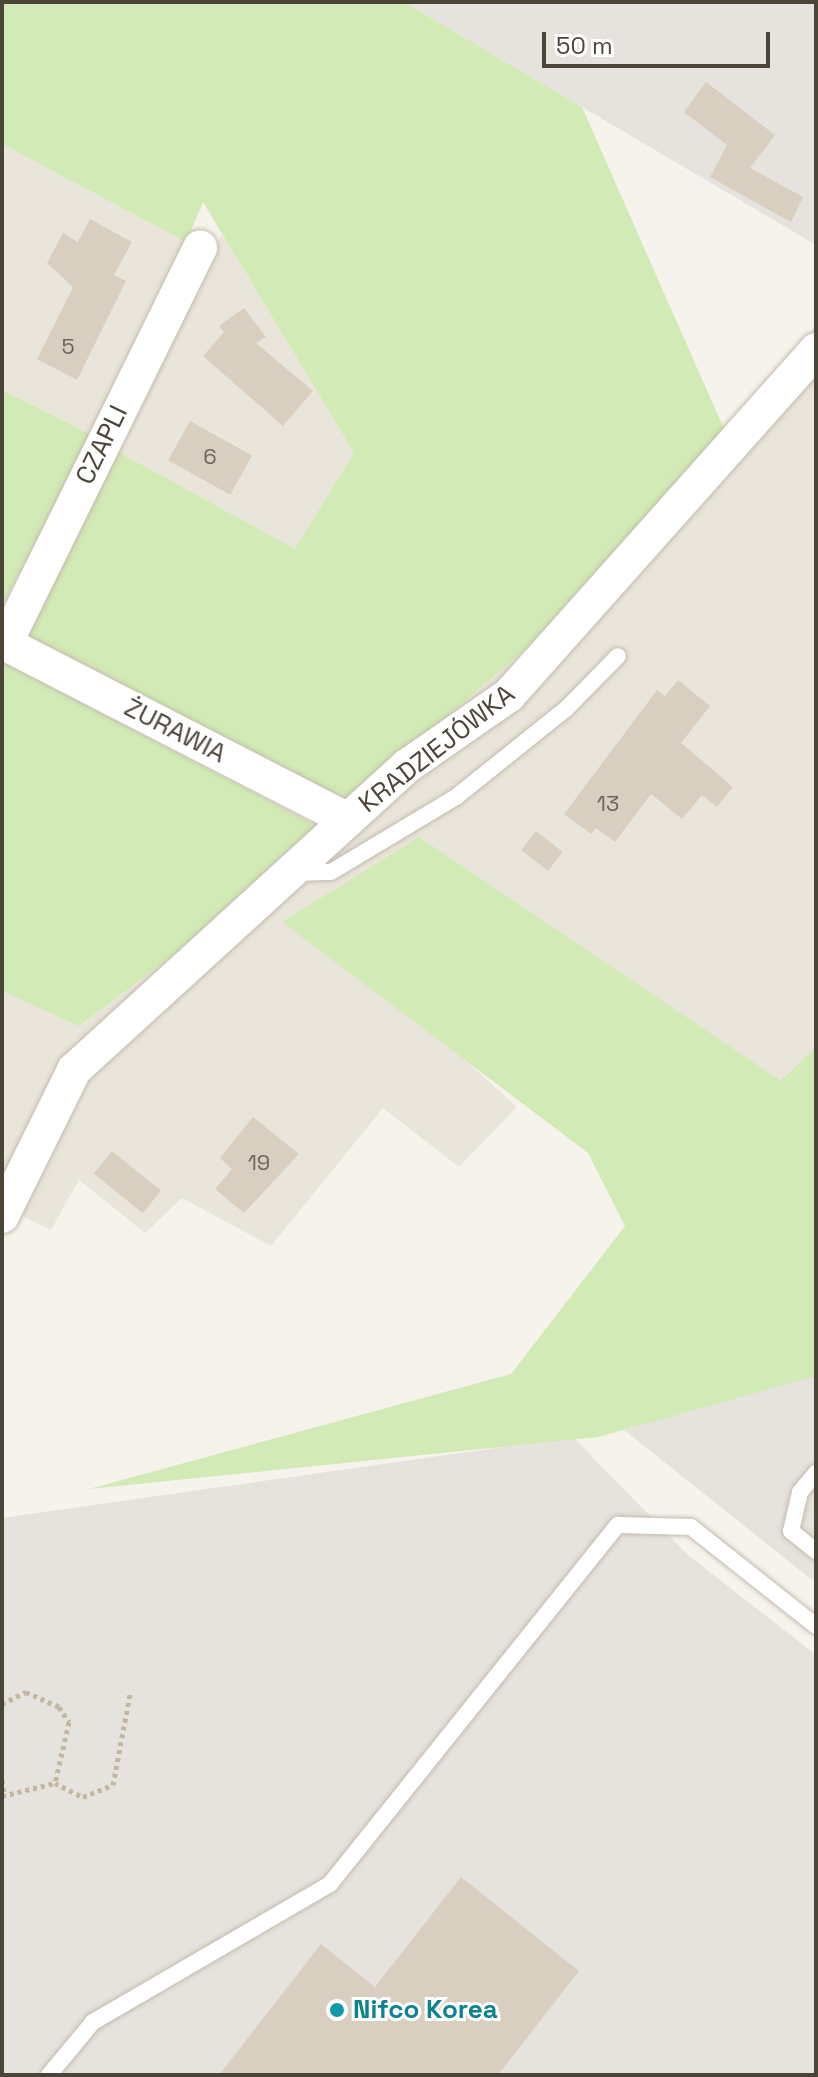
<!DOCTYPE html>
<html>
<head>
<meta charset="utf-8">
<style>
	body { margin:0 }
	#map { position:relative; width:818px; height:2077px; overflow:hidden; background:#f6f3ec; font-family:"Space Grotesk",sans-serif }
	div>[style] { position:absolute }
	.residential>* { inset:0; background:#eae5da }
	.industrial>* { inset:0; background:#e6e2dd }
	.green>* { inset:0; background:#d2eab5 }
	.building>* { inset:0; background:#d8cfc1; transform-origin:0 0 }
	.path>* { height:5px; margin-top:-2.5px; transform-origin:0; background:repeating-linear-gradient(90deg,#c4b79f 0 4px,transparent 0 8px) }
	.roads { filter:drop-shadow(0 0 2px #c2bbae) drop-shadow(0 0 2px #c2bbae) }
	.service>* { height:16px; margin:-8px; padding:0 8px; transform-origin:8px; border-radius:8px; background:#fff }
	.minor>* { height:34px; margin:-17px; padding:0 17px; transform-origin:17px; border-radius:17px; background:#fff }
	.dots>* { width:22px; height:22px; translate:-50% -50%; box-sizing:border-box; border:4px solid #fff; border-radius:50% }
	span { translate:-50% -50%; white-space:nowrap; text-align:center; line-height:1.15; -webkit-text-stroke:6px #fff; paint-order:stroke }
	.number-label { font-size:22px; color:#6e675b }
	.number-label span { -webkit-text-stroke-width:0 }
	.street-label { font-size:26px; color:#4b4439 }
	.culture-label { font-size:26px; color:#0d838f; font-weight:700 }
	.left { translate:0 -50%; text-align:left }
	.frame { position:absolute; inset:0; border:4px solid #4b4439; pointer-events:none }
	.scale { position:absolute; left:542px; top:32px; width:228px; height:36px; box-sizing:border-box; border:4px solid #4b4439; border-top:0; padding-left:10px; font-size:24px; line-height:28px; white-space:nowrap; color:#4b4439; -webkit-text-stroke:6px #fff; paint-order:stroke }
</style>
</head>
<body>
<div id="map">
	<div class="residential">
		<div style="clip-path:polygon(2px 144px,186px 242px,92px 435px,2px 390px)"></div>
		<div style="clip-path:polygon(222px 234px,354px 453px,296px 550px,115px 450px)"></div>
		<div style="clip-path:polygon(816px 325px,816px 1088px,788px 1115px,311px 920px,517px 1107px,459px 1167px,383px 1108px,271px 1246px,182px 1198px,145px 1233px,79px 1180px,51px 1230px,2px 1206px,2px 991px,80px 1026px,544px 634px)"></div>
	</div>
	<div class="industrial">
		<div style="clip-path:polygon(404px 2px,816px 2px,816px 245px,582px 107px)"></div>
		<div style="clip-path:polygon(816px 1368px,816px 1583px,624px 1430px)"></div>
		<div style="clip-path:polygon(573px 1437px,688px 1555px,816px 1655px,816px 2075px,2px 2075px,2px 1518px)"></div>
	</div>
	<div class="green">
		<div style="clip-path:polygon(2px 2px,404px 2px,582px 107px,724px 429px,544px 634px,347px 800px,27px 637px,115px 450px,295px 549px,354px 453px,203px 202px,186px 242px,2px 144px)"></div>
		<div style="clip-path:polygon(2px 390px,92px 435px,2px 606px)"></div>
		<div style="clip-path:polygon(2px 661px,333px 834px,79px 1026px,2px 991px)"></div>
		<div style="clip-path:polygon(419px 837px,781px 1081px,816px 1047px,816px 1376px,598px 1437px,89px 1489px,511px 1374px,625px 1226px,588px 1153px,282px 922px)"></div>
	</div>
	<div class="building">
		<div style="clip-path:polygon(706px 82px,775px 135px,750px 168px,803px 197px,791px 222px,710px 177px,727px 145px,684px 112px)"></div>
		<div style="clip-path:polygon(90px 219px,132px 242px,114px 275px,126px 281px,77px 380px,37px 359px,73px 287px,47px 263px,63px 233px,78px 242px)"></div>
		<div style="clip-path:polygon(244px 308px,266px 337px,256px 343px,313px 391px,283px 426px,203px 356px,224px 332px,219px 326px)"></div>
		<div style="left:190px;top:421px;width:71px;height:45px;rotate:29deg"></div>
		<div style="clip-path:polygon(678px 680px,710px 706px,681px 743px,733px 787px,717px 807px,702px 795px,682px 819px,651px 794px,615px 842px,596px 828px,591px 834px,564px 814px,657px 690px,665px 696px)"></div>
		<div style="left:536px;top:831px;width:34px;height:24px;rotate:38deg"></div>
		<div style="clip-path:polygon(253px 1117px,299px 1154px,244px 1213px,215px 1189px,232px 1169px,220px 1158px)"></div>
		<div style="left:112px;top:1151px;width:63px;height:29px;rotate:39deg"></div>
		<div style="clip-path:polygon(461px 1877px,579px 1971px,498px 2075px,219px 2075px,321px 1944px,375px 1987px)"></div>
	</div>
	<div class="path">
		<div style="left:2px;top:1704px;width:27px;rotate:-27deg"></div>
		<div style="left:26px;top:1692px;width:36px;rotate:24deg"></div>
		<div style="left:59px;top:1707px;width:18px;rotate:56deg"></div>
		<div style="left:69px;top:1722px;width:63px;rotate:102.9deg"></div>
		<div style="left:2px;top:1780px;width:14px;rotate:82deg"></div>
		<div style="left:2px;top:1796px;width:55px;rotate:-13.8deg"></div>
		<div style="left:55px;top:1783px;width:31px;rotate:27deg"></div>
		<div style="left:83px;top:1797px;width:32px;rotate:-22deg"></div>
		<div style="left:113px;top:1785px;width:93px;rotate:-79.4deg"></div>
	</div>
	<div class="roads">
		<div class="service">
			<div style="left:296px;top:873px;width:35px;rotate:-2deg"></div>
			<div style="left:331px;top:872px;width:146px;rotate:-31deg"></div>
			<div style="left:456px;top:797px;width:141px;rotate:-38.7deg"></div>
			<div style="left:566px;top:709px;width:74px;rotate:-45.5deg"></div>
			<div style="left:816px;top:1473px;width:25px;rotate:130deg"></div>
			<div style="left:800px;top:1492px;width:40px;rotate:103deg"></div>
			<div style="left:791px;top:1531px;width:32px;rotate:39deg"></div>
			<div style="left:49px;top:2075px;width:69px;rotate:-50.3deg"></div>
			<div style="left:93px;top:2022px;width:274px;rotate:-30.2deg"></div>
			<div style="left:330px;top:1884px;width:460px;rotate:-51.3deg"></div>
			<div style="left:618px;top:1525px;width:73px;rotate:1.6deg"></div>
			<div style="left:691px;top:1527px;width:159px;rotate:38.4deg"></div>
		</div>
		<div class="minor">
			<div style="left:2px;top:642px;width:389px;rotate:27.2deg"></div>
			<div style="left:5px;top:644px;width:442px;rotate:-63.8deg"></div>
			<div style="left:2px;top:1216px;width:163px;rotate:-63.7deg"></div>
			<div style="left:74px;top:1070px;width:451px;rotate:-42.4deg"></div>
			<div style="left:407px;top:766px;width:124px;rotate:-34.8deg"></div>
			<div style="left:509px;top:695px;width:462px;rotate:-48.3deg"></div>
		</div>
	</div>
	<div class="dots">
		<div style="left:337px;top:2010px;background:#0f9aa8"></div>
	</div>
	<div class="number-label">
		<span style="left:68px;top:347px">5</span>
		<span style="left:210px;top:457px">6</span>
		<span style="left:608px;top:804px">13</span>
		<span style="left:259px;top:1163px">19</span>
	</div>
	<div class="street-label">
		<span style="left:102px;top:445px;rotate:-64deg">CZAPLI</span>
		<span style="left:175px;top:731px;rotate:27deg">ŻURAWIA</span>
		<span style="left:437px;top:749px;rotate:-38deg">KRADZIEJÓWKA</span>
	</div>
	<div class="culture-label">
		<span class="left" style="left:353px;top:2010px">Nifco Korea</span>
	</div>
	<div class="frame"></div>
	<div class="scale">50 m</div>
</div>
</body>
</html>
